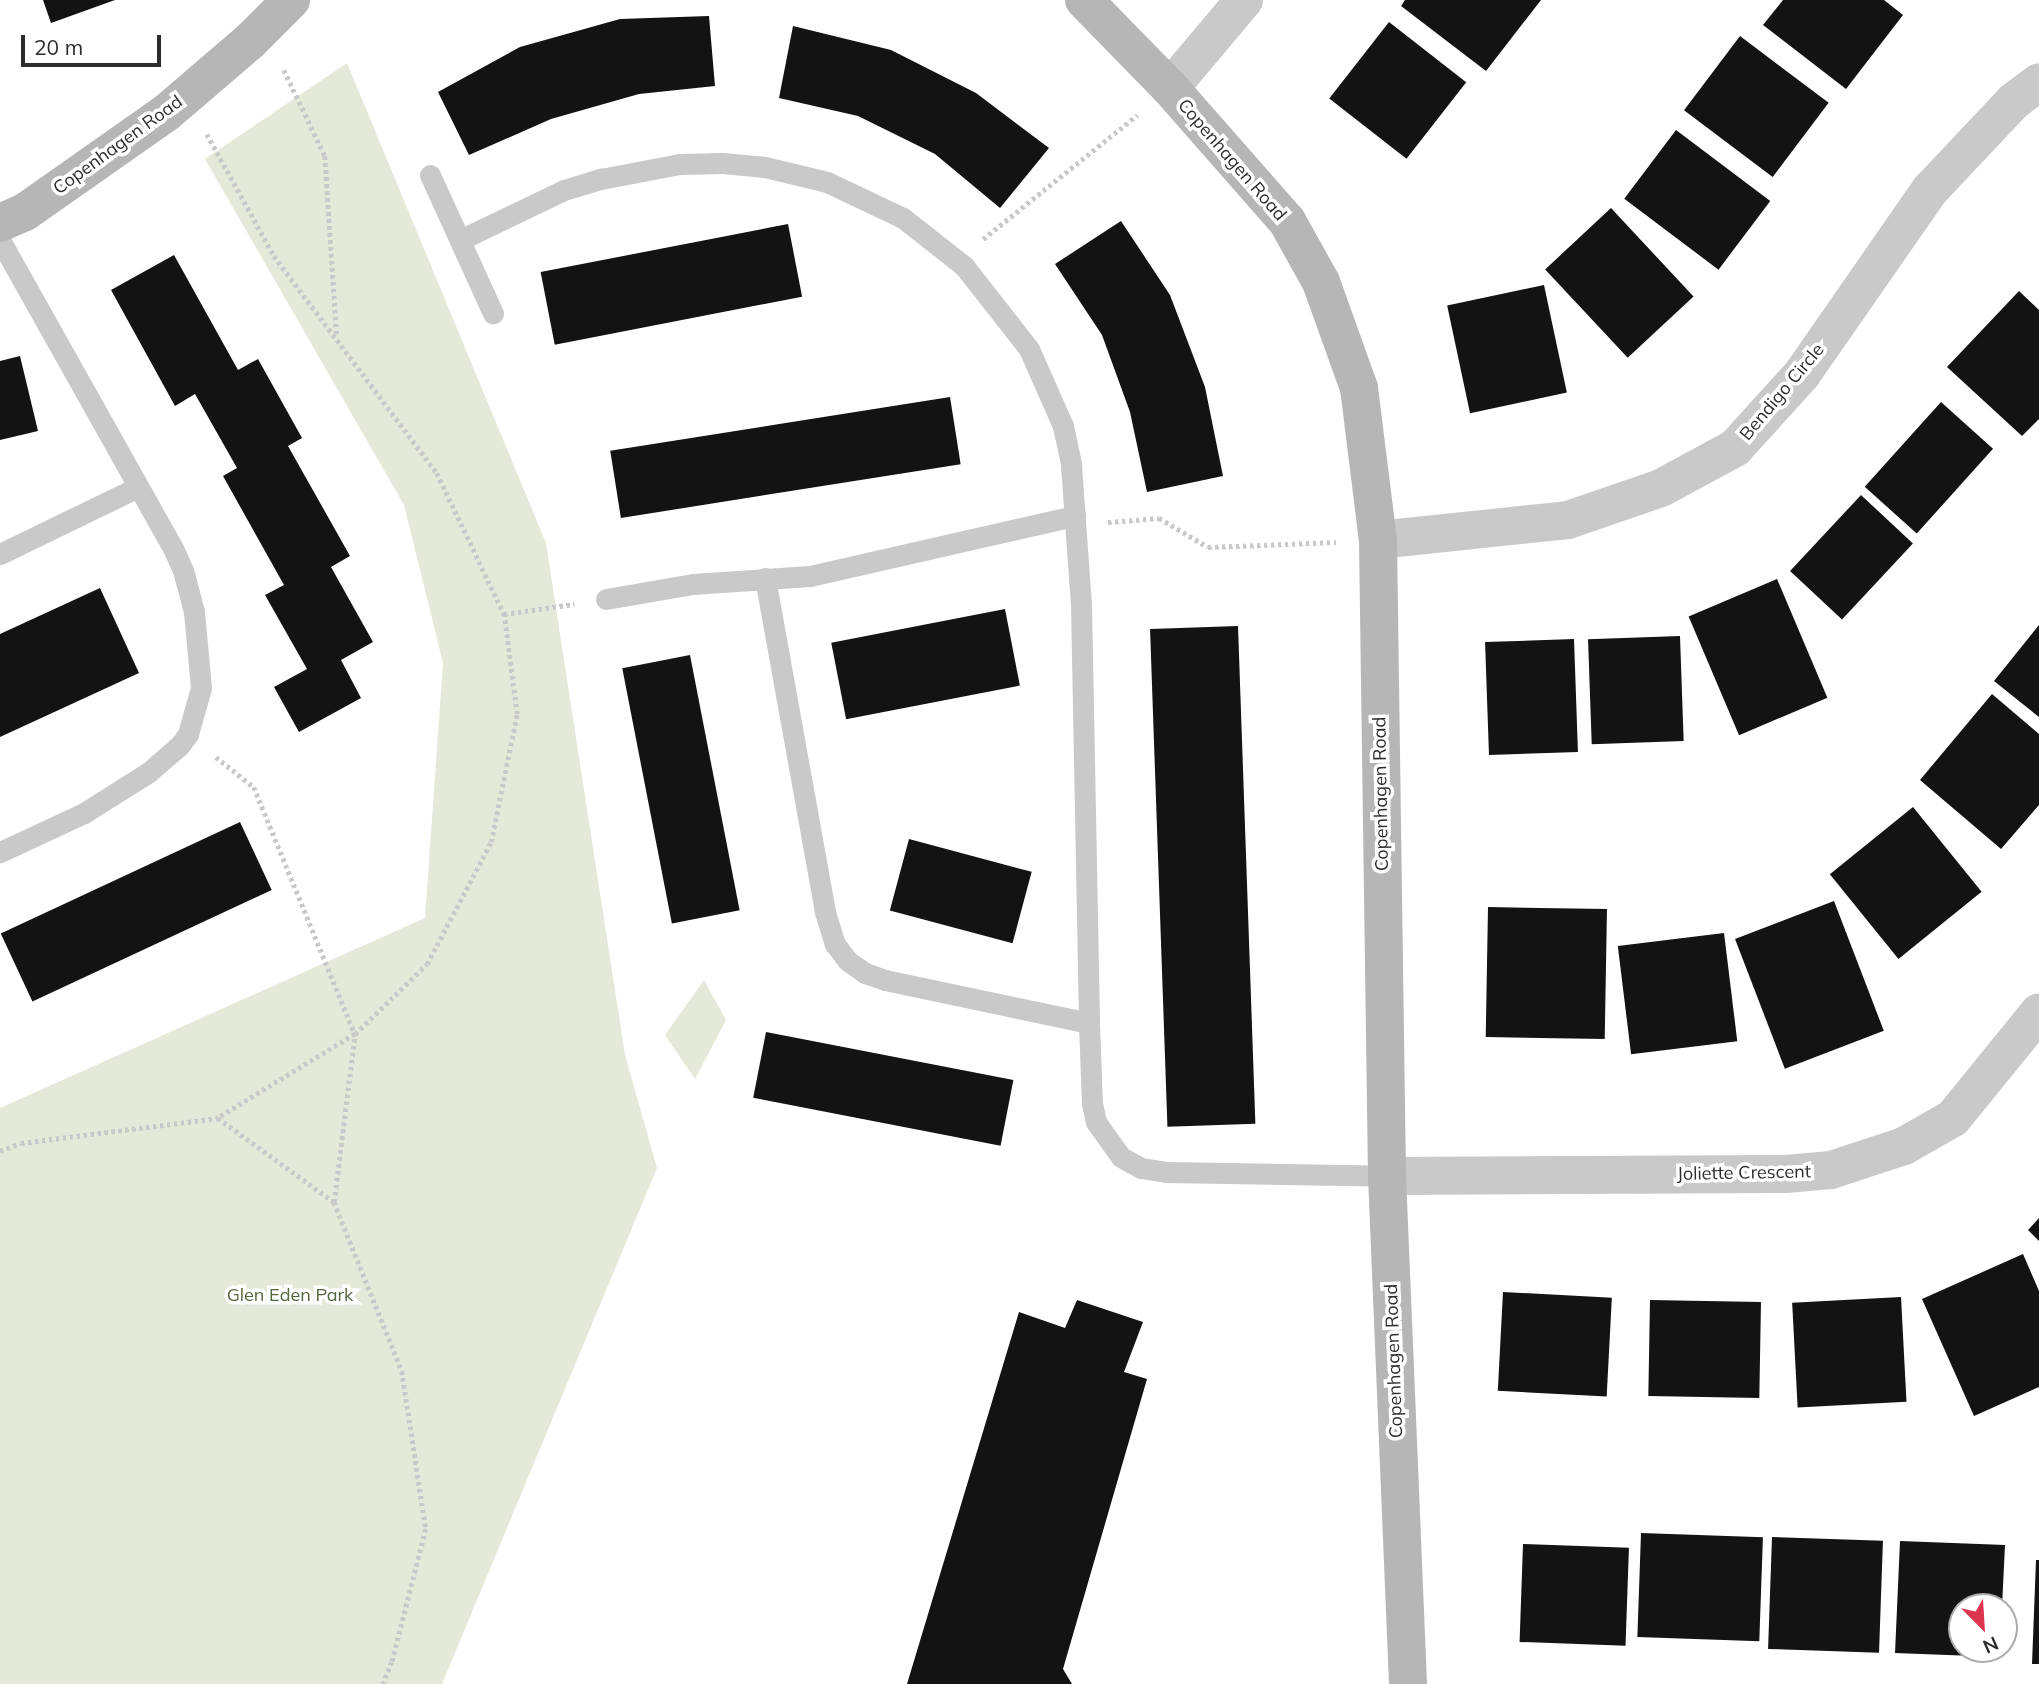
<!DOCTYPE html>
<html>
<head>
<meta charset="utf-8">
<style>
	body { margin:0 }
	#map { position:relative; width:2039px; height:1684px; overflow:hidden; background:#fff; font-family:Mulish,sans-serif }
	div>[style] { position:absolute }
	.green>* { inset:0; background:#e4e9da }
	.building>* { inset:0; background:#131313; transform-origin:0 0 }
	.path>* { height:4.5px; margin-top:-2.25px; transform-origin:0; background:repeating-linear-gradient(90deg,#c9c9c9 0 3.5px,transparent 0 7px) }
	.lane>* { height:21px; margin:-10.5px; padding:0 10.5px; transform-origin:10.5px; border-radius:10.5px; background:#c9c9c9 }
	.street>* { height:38px; margin:-19px; padding:0 19px; transform-origin:19px; border-radius:19px; background:#c9c9c9 }
	.secondary>* { height:38px; margin:-19px; padding:0 19px; transform-origin:19px; border-radius:19px; background:#b6b6b6 }
	span { translate:-50% -50%; white-space:nowrap; text-align:center; line-height:1.15; -webkit-text-stroke:7px #fff; paint-order:stroke }
	.street-label { font-size:18px; color:#2c2c2c }
	.park-label { font-size:18px; color:#53653c }
	.north { position:absolute; left:1948px; top:1593px; width:70px; height:70px; box-sizing:border-box; background:#fff; border:2px solid #ababab; border-radius:50%; rotate:156deg; font-size:19px; font-weight:700; line-height:28px; text-align:center; color:#2c2c2c }
	.north::after { content:''; display:block; margin:auto; width:24px; height:32px; background:#dc3651; clip-path:polygon(50% 0,100% 100%,50% 72%,0 100%) }
	.scale { position:absolute; left:21px; top:35px; width:140px; height:32px; box-sizing:border-box; border:4px solid #2c2c2c; border-top:0; padding-left:9px; font-size:21px; line-height:24px; white-space:nowrap; color:#2c2c2c; -webkit-text-stroke:5px #fff; paint-order:stroke }
</style>
</head>
<body>
<div id="map">
	<div class="green">
		<div style="clip-path:polygon(347px 63px,546px 543px,625px 1055px,657px 1168px,442px 1684px,0 1684px,0 1108px,425px 918px,443px 663px,404px 505px,205px 159px)"></div>
		<div style="clip-path:polygon(704px 980px,726px 1020px,695px 1079px,665px 1035px)"></div>
	</div>
	<div class="building">
		<div style="clip-path:polygon(43px 0,115px 0,51px 23px)"></div>
		<div style="clip-path:polygon(1405px 0,1541px 0,1486px 71px,1401px 6px)"></div>
		<div style="clip-path:polygon(1783px 0,1884px 0,1903px 15px,1846px 89px,1763px 25px)"></div>
		<div style="clip-path:polygon(709px 16px,715px 86px,639px 94px,551px 119px,469px 155px,438px 92px,520px 47px,620px 19px)"></div>
		<div style="left:1389px;top:22px;width:98px;height:97px;rotate:38deg"></div>
		<div style="clip-path:polygon(793px 26px,891px 50px,976px 93px,1049px 148px,1000px 208px,935px 154px,858px 116px,779px 98px)"></div>
		<div style="left:1740px;top:36px;width:111px;height:93px;rotate:37deg"></div>
		<div style="left:1676px;top:130px;width:118px;height:86px;rotate:37deg"></div>
		<div style="left:1611px;top:208px;width:121px;height:90px;rotate:47deg"></div>
		<div style="clip-path:polygon(1121px 221px,1170px 295px,1205px 387px,1223px 476px,1147px 492px,1130px 412px,1102px 335px,1055px 264px)"></div>
		<div style="left:788px;top:224px;width:74px;height:252px;rotate:79deg"></div>
		<div style="clip-path:polygon(174px 255px,238px 370px,258px 359px,302px 438px,288px 446px,350px 556px,331px 567px,373px 642px,341px 660px,361px 698px,299px 732px,274px 687px,307px 669px,265px 595px,284px 585px,223px 476px,237px 468px,195px 394px,175px 406px,111px 290px)"></div>
		<div style="left:1544px;top:285px;width:110px;height:99px;rotate:78deg"></div>
		<div style="clip-path:polygon(2019px 291px,2039px 310px,2039px 419px,2022px 436px,1947px 367px)"></div>
		<div style="clip-path:polygon(20px 356px,38px 431px,0 440px,0 361px)"></div>
		<div style="left:950px;top:397px;width:68px;height:344px;rotate:81deg"></div>
		<div style="left:1941px;top:402px;width:70px;height:114px;rotate:42deg"></div>
		<div style="left:1861px;top:495px;width:71px;height:104px;rotate:43deg"></div>
		<div style="left:1777px;top:579px;width:129px;height:96px;rotate:67deg"></div>
		<div style="clip-path:polygon(100px 588px,139px 673px,0 737px,0 634px)"></div>
		<div style="left:1005px;top:609px;width:78px;height:177px;rotate:79deg"></div>
		<div style="clip-path:polygon(2039px 625px,2039px 717px,1994px 681px)"></div>
		<div style="left:1238px;top:626px;width:498px;height:88px;rotate:88deg"></div>
		<div style="left:1680px;top:636px;width:105px;height:92px;rotate:88deg"></div>
		<div style="left:1574px;top:639px;width:113px;height:89px;rotate:88deg"></div>
		<div style="left:690px;top:655px;width:260px;height:69px;rotate:79deg"></div>
		<div style="clip-path:polygon(1992px 694px,2039px 734px,2039px 805px,2001px 849px,1920px 780px)"></div>
		<div style="left:1913px;top:807px;width:109px;height:107px;rotate:51deg"></div>
		<div style="left:240px;top:822px;width:75px;height:264px;rotate:65deg"></div>
		<div style="left:909px;top:839px;width:127px;height:74px;rotate:15deg"></div>
		<div style="left:1834px;top:901px;width:139px;height:106px;rotate:69deg"></div>
		<div style="left:1488px;top:907px;width:119px;height:130px;rotate:1deg"></div>
		<div style="left:1724px;top:933px;width:109px;height:107px;rotate:83deg"></div>
		<div style="left:766px;top:1032px;width:252px;height:67px;rotate:11deg"></div>
		<div style="clip-path:polygon(2039px 1218px,2039px 1241px,2028px 1230px)"></div>
		<div style="clip-path:polygon(2023px 1254px,2039px 1291px,2039px 1387px,1974px 1416px,1922px 1299px)"></div>
		<div style="left:1503px;top:1292px;width:109px;height:99px;rotate:3deg"></div>
		<div style="left:1901px;top:1297px;width:105px;height:109px;rotate:87deg"></div>
		<div style="clip-path:polygon(1077px 1300px,1143px 1322px,1124px 1372px,1147px 1379px,1063px 1669px,1072px 1684px,907px 1684px,1019px 1312px,1065px 1328px)"></div>
		<div style="left:1650px;top:1300px;width:111px;height:96px;rotate:1deg"></div>
		<div style="left:1641px;top:1533px;width:122px;height:104px;rotate:2deg"></div>
		<div style="left:1772px;top:1537px;width:111px;height:112px;rotate:2deg"></div>
		<div style="clip-path:polygon(1900px 1541px,2005px 1545px,2002px 1607px,1962px 1607px,1962px 1649px,2001px 1649px,2000px 1657px,1895px 1653px)"></div>
		<div style="left:1523px;top:1544px;width:106px;height:98px;rotate:2deg"></div>
		<div style="clip-path:polygon(2036px 1560px,2039px 1560px,2039px 1664px,2032px 1664px)"></div>
	</div>
	<div class="path">
		<div style="left:284px;top:70px;width:95px;rotate:64.5deg"></div>
		<div style="left:325px;top:156px;width:182px;rotate:86.2deg"></div>
		<div style="left:207px;top:134px;width:139px;rotate:61.2deg"></div>
		<div style="left:274px;top:256px;width:271px;rotate:53.1deg"></div>
		<div style="left:437px;top:473px;width:156px;rotate:64.6deg"></div>
		<div style="left:983px;top:239px;width:198px;rotate:-38.8deg"></div>
		<div style="left:1108px;top:522px;width:51px;rotate:-4.5deg"></div>
		<div style="left:1159px;top:518px;width:57px;rotate:30.6deg"></div>
		<div style="left:1208px;top:547px;width:128px;rotate:-2.2deg"></div>
		<div style="left:216px;top:757px;width:48px;rotate:38.3deg"></div>
		<div style="left:254px;top:787px;width:267px;rotate:67.8deg"></div>
		<div style="left:355px;top:1034px;width:161px;rotate:148.5deg"></div>
		<div style="left:0;top:1151px;width:22px;rotate:-21deg"></div>
		<div style="left:21px;top:1143px;width:199px;rotate:-7.2deg"></div>
		<div style="left:218px;top:1118px;width:143px;rotate:35.9deg"></div>
		<div style="left:334px;top:1202px;width:182px;rotate:68.1deg"></div>
		<div style="left:402px;top:1371px;width:160px;rotate:81.4deg"></div>
		<div style="left:426px;top:1529px;width:137px;rotate:104.3deg"></div>
		<div style="left:392px;top:1662px;width:24px;rotate:112deg"></div>
		<div style="left:334px;top:1202px;width:169px;rotate:-82.9deg"></div>
		<div style="left:355px;top:1034px;width:100px;rotate:-44.2deg"></div>
		<div style="left:427px;top:964px;width:138px;rotate:-62.3deg"></div>
		<div style="left:491px;top:842px;width:131px;rotate:-78.5deg"></div>
		<div style="left:517px;top:714px;width:101px;rotate:-97.4deg"></div>
		<div style="left:504px;top:614px;width:71px;rotate:-8.1deg"></div>
	</div>
	<div class="lane">
		<div style="left:430px;top:175px;width:152px;rotate:65.5deg"></div>
		<div style="left:0;top:240px;width:353px;rotate:60.7deg"></div>
		<div style="left:173px;top:548px;width:24px;rotate:66deg"></div>
		<div style="left:183px;top:570px;width:43px;rotate:75.3deg"></div>
		<div style="left:194px;top:612px;width:76px;rotate:84.7deg"></div>
		<div style="left:201px;top:688px;width:48px;rotate:105.8deg"></div>
		<div style="left:188px;top:734px;width:14px;rotate:126deg"></div>
		<div style="left:180px;top:745px;width:41px;rotate:138.9deg"></div>
		<div style="left:149px;top:772px;width:77px;rotate:147.8deg"></div>
		<div style="left:84px;top:813px;width:93px;rotate:155.1deg"></div>
		<div style="left:460px;top:240px;width:115px;rotate:-25.7deg"></div>
		<div style="left:564px;top:190px;width:39px;rotate:-17deg"></div>
		<div style="left:601px;top:179px;width:80px;rotate:-10.8deg"></div>
		<div style="left:680px;top:164px;width:43px;rotate:-1.3deg"></div>
		<div style="left:723px;top:163px;width:42px;rotate:5.4deg"></div>
		<div style="left:765px;top:167px;width:64px;rotate:13.6deg"></div>
		<div style="left:827px;top:182px;width:84px;rotate:25.3deg"></div>
		<div style="left:903px;top:218px;width:78px;rotate:38.2deg"></div>
		<div style="left:964px;top:266px;width:105px;rotate:51.9deg"></div>
		<div style="left:1029px;top:349px;width:84px;rotate:66.2deg"></div>
		<div style="left:1063px;top:426px;width:40px;rotate:78deg"></div>
		<div style="left:1071px;top:465px;width:139px;rotate:85.9deg"></div>
		<div style="left:1081px;top:604px;width:419px;rotate:88.9deg"></div>
		<div style="left:1089px;top:1023px;width:80px;rotate:87.9deg"></div>
		<div style="left:1092px;top:1103px;width:19px;rotate:78deg"></div>
		<div style="left:1096px;top:1122px;width:43px;rotate:54.5deg"></div>
		<div style="left:1121px;top:1157px;width:23px;rotate:29deg"></div>
		<div style="left:1141px;top:1168px;width:25px;rotate:9deg"></div>
		<div style="left:1166px;top:1172px;width:221px;rotate:1deg"></div>
		<div style="left:0;top:554px;width:153px;rotate:-25.9deg"></div>
		<div style="left:765px;top:578px;width:339px;rotate:79.8deg"></div>
		<div style="left:825px;top:912px;width:34px;rotate:73deg"></div>
		<div style="left:835px;top:944px;width:21px;rotate:53deg"></div>
		<div style="left:848px;top:961px;width:21px;rotate:35deg"></div>
		<div style="left:865px;top:973px;width:21px;rotate:19deg"></div>
		<div style="left:885px;top:980px;width:208px;rotate:11.9deg"></div>
		<div style="left:606px;top:599px;width:88px;rotate:-9.8deg"></div>
		<div style="left:693px;top:584px;width:117px;rotate:-3.9deg"></div>
		<div style="left:810px;top:576px;width:272px;rotate:-12.8deg"></div>
	</div>
	<div class="street">
		<div style="left:1170px;top:88px;width:115px;rotate:-49.9deg"></div>
		<div style="left:1378px;top:540px;width:191px;rotate:-6deg"></div>
		<div style="left:1568px;top:520px;width:98px;rotate:-19deg"></div>
		<div style="left:1661px;top:488px;width:84px;rotate:-28.4deg"></div>
		<div style="left:1735px;top:448px;width:100px;rotate:-47.8deg"></div>
		<div style="left:1802px;top:374px;width:224px;rotate:-55.2deg"></div>
		<div style="left:1930px;top:190px;width:122px;rotate:-46.7deg"></div>
		<div style="left:2014px;top:101px;width:31px;rotate:-37deg"></div>
		<div style="left:1387px;top:1176px;width:399px;rotate:-0.3deg"></div>
		<div style="left:1786px;top:1174px;width:45px;rotate:-5.1deg"></div>
		<div style="left:1831px;top:1170px;width:77px;rotate:-18.2deg"></div>
		<div style="left:1904px;top:1146px;width:56px;rotate:-29.7deg"></div>
		<div style="left:1953px;top:1118px;width:136px;rotate:-50.9deg"></div>
	</div>
	<div class="secondary">
		<div style="left:1084px;top:0;width:123px;rotate:45.7deg"></div>
		<div style="left:1170px;top:88px;width:177px;rotate:48.7deg"></div>
		<div style="left:1287px;top:221px;width:70px;rotate:60.9deg"></div>
		<div style="left:1321px;top:282px;width:113px;rotate:70.3deg"></div>
		<div style="left:1359px;top:388px;width:153px;rotate:82.9deg"></div>
		<div style="left:1378px;top:540px;width:636px;rotate:89.19deg"></div>
		<div style="left:1387px;top:1176px;width:508px;rotate:87.63deg"></div>
		<div style="left:0;top:223px;width:27px;rotate:-24deg"></div>
		<div style="left:25px;top:212px;width:172px;rotate:-35.1deg"></div>
		<div style="left:166px;top:113px;width:111px;rotate:-40.6deg"></div>
		<div style="left:250px;top:41px;width:58px;rotate:-45deg"></div>
	</div>
	<div class="street-label">
		<span style="left:118px;top:145px;rotate:-36deg">Copenhagen Road</span>
		<span style="left:1232px;top:160px;rotate:49deg">Copenhagen Road</span>
		<span style="left:1782px;top:392px;rotate:-50deg">Bendigo Circle</span>
		<span style="left:1381px;top:794px;rotate:-91deg">Copenhagen Road</span>
		<span style="left:1744px;top:1173px;rotate:-1deg">Joliette Crescent</span>
		<span style="left:1394px;top:1361px;rotate:-92deg">Copenhagen Road</span>
	</div>
	<div class="park-label">
		<span style="left:290px;top:1295px">Glen Eden Park</span>
	</div>
	<div class="north">N</div>
	<div class="scale">20 m</div>
</div>
</body>
</html>
